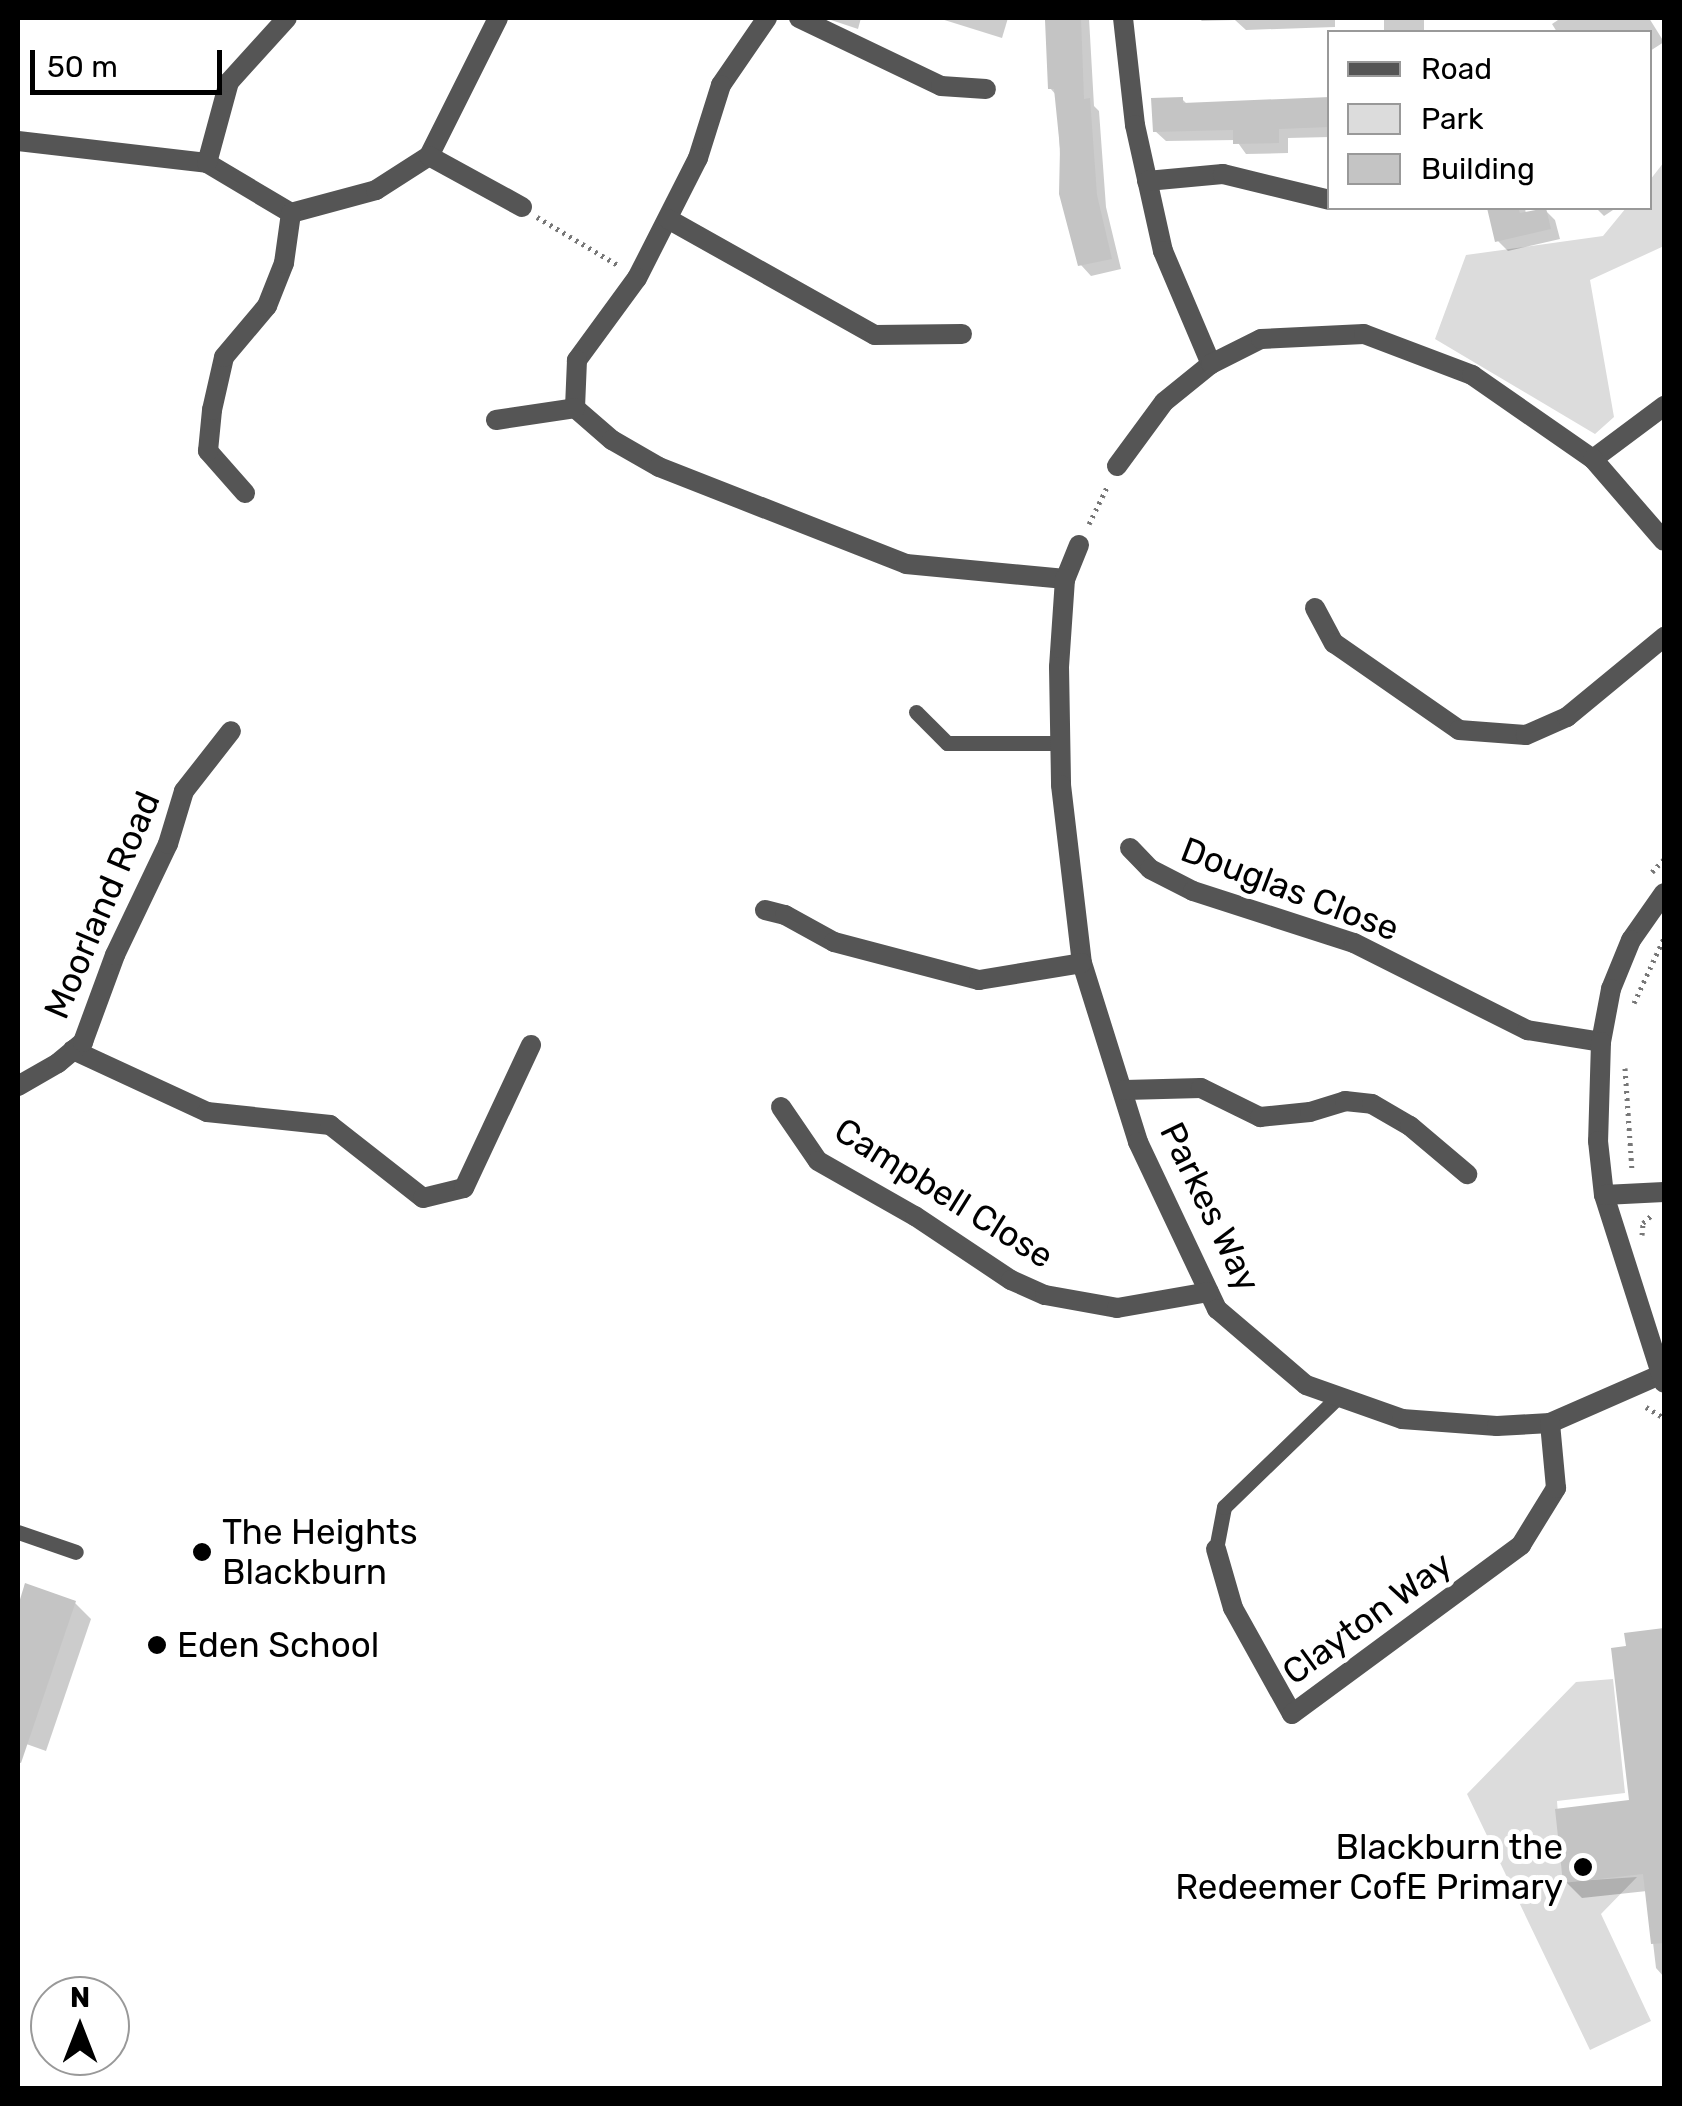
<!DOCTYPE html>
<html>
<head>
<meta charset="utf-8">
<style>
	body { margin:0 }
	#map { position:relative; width:1682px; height:2106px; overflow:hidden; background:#fff; font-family:Rubik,sans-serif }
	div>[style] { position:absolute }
	.green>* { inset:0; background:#dcdcdc }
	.shadow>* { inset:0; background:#0003; transform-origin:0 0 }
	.building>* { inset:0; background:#c4c4c4 }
	.path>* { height:5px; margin-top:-2.5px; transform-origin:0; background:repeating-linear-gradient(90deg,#777 0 2.5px,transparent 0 7.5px) }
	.lane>* { height:15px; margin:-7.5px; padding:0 7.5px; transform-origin:7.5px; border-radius:7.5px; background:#555 }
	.street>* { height:20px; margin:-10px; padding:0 10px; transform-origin:10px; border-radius:10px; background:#555 }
	.dots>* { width:28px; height:28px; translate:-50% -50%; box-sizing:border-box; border:5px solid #fff; border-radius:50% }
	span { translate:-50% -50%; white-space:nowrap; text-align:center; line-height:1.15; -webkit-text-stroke:10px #fff; paint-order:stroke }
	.street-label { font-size:35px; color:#000 }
	.poi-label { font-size:35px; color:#000 }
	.left { translate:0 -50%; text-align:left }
	.right { translate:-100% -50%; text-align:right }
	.frame { position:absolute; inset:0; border:20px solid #000; pointer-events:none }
	.legend { position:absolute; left:1327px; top:30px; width:325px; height:180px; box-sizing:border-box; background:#fff; border:2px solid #999; margin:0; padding:12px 18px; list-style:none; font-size:30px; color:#000 }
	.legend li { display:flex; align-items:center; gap:20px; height:50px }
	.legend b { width:50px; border:2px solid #999 }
	.north { position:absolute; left:30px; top:1976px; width:100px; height:100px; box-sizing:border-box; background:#fff; border:2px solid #999; border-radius:50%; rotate:0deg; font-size:28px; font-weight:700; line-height:40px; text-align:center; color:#000 }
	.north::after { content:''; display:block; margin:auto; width:35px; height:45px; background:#000; clip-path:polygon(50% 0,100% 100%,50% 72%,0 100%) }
	.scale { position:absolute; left:30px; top:50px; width:192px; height:45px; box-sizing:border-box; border:5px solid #000; border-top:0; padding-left:12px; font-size:30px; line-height:35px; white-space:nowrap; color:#000; -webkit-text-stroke:8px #fff; paint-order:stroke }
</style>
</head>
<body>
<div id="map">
	<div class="green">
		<div style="clip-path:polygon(1664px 162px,1664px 246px,1590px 280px,1614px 417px,1595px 434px,1435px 339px,1466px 255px,1603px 236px,1626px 208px,1650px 208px,1650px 180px)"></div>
		<div style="clip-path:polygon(1613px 1679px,1625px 1793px,1557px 1801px,1563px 1882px,1637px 1877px,1601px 1914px,1651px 2021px,1590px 2050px,1467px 1794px,1576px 1682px)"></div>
	</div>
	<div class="shadow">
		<div style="clip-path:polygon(825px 18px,861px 18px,858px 29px)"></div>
		<div style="clip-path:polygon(938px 18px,1008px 18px,1002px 38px)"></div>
		<div style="clip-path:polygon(1047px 18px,1089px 18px,1094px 106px,1099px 111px,1106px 207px,1121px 269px,1091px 276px,1081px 265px,1062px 193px,1057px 96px,1050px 88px)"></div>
		<div style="clip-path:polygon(1198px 18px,1335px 18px,1335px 27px,1246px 30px,1235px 20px,1202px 21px)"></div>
		<div style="left:1384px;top:18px;width:40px;height:14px"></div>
		<div style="clip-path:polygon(1561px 18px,1649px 18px,1664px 42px,1650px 51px,1650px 32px,1557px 32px,1552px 24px)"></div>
		<div style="clip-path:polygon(1182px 99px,1188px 105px,1330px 99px,1330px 137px,1288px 138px,1288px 153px,1246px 154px,1236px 140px,1166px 141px,1155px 131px)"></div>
		<div style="clip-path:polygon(1490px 208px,1525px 208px,1526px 214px,1545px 210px,1555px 220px,1560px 239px,1508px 251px,1498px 241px)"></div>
		<div style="clip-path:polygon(1596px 208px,1616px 208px,1604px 216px)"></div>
		<div style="clip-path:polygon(27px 1587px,75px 1603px,91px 1619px,46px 1751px,18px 1741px,18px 1614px)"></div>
		<div style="clip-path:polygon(1664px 1631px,1664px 1977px,1656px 1968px,1647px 1891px,1582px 1898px,1566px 1882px,1632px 1803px,1627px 1635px)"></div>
	</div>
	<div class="building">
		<div style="clip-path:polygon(1081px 18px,1084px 99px,1090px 98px,1097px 195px,1112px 259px,1078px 266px,1059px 194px,1060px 148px,1054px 89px,1048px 89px,1045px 20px)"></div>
		<div style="clip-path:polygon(1183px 97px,1183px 103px,1330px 97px,1330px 127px,1279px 129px,1279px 143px,1233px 144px,1233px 130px,1153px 132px,1151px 98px)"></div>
		<div style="clip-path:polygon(1487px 208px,1518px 208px,1520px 213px,1546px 208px,1551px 229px,1495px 242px)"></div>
		<div style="clip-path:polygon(25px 1583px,76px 1601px,21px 1763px,18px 1762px,18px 1606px)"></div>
		<div style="clip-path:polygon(1664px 1628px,1664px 1943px,1651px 1944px,1643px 1874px,1563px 1883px,1555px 1809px,1629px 1800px,1611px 1648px,1626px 1646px,1624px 1633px)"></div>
	</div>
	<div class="path">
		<div style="left:537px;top:217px;width:94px;rotate:30.7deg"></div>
		<div style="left:1089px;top:524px;width:43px;rotate:-64deg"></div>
		<div style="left:1652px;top:872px;width:18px;rotate:-47deg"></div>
		<div style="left:1634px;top:1003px;width:72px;rotate:-65.2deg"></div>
		<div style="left:1625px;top:1068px;width:103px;rotate:86.1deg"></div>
		<div style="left:1642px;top:1235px;width:12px;rotate:-85deg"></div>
		<div style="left:1643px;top:1223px;width:12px;rotate:-42deg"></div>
		<div style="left:1646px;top:1407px;width:21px;rotate:31deg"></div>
	</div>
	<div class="lane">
		<div style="left:916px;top:712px;width:44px;rotate:45deg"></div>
		<div style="left:947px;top:743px;width:113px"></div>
		<div style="left:18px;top:1532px;width:61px;rotate:19deg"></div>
		<div style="left:1216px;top:1549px;width:43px;rotate:-79.2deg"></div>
		<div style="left:1224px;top:1507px;width:158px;rotate:-44deg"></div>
	</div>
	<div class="street">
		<div style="left:767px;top:18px;width:81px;rotate:124.5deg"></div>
		<div style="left:721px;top:85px;width:77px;rotate:107.5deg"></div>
		<div style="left:698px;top:158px;width:135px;rotate:116.9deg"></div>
		<div style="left:637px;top:278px;width:102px;rotate:126.2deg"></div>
		<div style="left:577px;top:360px;width:48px;rotate:92.4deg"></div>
		<div style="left:575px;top:408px;width:49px;rotate:40.9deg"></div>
		<div style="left:612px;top:440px;width:54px;rotate:29.9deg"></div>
		<div style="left:659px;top:467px;width:265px;rotate:21.4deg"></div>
		<div style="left:906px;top:564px;width:160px;rotate:5.4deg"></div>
		<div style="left:799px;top:18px;width:157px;rotate:25.6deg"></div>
		<div style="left:941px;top:86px;width:45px;rotate:3.8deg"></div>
		<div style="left:1123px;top:18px;width:108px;rotate:83.6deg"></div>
		<div style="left:1135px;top:125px;width:129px;rotate:77.5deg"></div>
		<div style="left:1163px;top:251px;width:123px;rotate:67deg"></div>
		<div style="left:18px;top:141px;width:190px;rotate:6.6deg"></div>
		<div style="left:207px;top:163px;width:98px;rotate:30.8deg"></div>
		<div style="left:291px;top:213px;width:88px;rotate:-15.1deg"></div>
		<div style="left:376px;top:190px;width:63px;rotate:-32.7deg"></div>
		<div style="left:429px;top:156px;width:154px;rotate:-63.4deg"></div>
		<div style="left:429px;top:156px;width:106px;rotate:28.7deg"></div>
		<div style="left:207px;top:163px;width:84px;rotate:-74.8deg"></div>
		<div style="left:229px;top:82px;width:86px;rotate:-47.8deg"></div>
		<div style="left:1147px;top:181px;width:76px;rotate:-5.3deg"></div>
		<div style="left:1223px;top:174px;width:110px;rotate:13.7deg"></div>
		<div style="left:668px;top:219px;width:237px;rotate:29.3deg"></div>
		<div style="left:875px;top:335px;width:87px;rotate:-0.7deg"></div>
		<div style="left:496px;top:420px;width:80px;rotate:-8.6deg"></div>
		<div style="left:1593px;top:459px;width:89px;rotate:-36.7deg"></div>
		<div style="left:1117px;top:466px;width:79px;rotate:-53.7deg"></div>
		<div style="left:1164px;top:402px;width:60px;rotate:-39deg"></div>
		<div style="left:1211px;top:364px;width:56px;rotate:-26.6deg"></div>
		<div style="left:1261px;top:339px;width:103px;rotate:-2.8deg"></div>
		<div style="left:1364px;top:334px;width:116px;rotate:20.8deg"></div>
		<div style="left:1472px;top:375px;width:147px;rotate:34.8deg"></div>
		<div style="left:1593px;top:459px;width:108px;rotate:49.1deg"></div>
		<div style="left:245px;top:493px;width:56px;rotate:-131.4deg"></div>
		<div style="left:208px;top:451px;width:41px;rotate:-84.4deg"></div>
		<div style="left:212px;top:410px;width:54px;rotate:-77.2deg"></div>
		<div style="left:224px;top:357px;width:67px;rotate:-49.9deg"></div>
		<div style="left:267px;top:306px;width:46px;rotate:-68.4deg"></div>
		<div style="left:284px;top:263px;width:50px;rotate:-82deg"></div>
		<div style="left:1079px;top:545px;width:37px;rotate:112deg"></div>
		<div style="left:1065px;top:579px;width:88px;rotate:93.9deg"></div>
		<div style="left:1059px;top:667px;width:118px;rotate:89deg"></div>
		<div style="left:1061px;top:785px;width:179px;rotate:83.3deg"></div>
		<div style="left:1082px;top:963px;width:188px;rotate:72.6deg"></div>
		<div style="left:1138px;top:1142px;width:185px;rotate:64.7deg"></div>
		<div style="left:1217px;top:1309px;width:117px;rotate:40.5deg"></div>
		<div style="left:1306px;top:1385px;width:102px;rotate:19.5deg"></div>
		<div style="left:1402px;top:1419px;width:95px;rotate:4.2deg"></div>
		<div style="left:1497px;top:1426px;width:53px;rotate:-3.2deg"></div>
		<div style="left:1550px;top:1423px;width:120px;rotate:-23.6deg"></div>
		<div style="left:1315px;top:608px;width:40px;rotate:62deg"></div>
		<div style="left:1334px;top:643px;width:152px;rotate:34.8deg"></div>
		<div style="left:1459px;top:730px;width:67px;rotate:4.3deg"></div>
		<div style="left:1526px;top:735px;width:45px;rotate:-23.7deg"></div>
		<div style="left:1567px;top:717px;width:126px;rotate:-39.5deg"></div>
		<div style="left:1130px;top:848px;width:29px;rotate:46deg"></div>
		<div style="left:1150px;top:869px;width:48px;rotate:27.1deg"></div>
		<div style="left:1193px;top:891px;width:169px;rotate:17.9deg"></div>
		<div style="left:1354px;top:943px;width:194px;rotate:26.7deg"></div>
		<div style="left:1527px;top:1030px;width:75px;rotate:9.2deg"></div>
		<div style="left:1664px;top:893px;width:57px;rotate:125.1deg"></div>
		<div style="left:1631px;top:940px;width:53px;rotate:112.2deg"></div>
		<div style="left:1611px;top:989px;width:54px;rotate:100.7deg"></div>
		<div style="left:1601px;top:1042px;width:99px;rotate:91.7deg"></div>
		<div style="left:1598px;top:1141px;width:54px;rotate:83.7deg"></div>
		<div style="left:1604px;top:1195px;width:197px;rotate:72.3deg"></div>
		<div style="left:765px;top:910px;width:21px;rotate:14deg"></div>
		<div style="left:785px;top:915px;width:56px;rotate:28.9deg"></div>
		<div style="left:834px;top:942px;width:150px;rotate:14.7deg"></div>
		<div style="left:979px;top:980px;width:104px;rotate:-9.4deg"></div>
		<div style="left:73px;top:1050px;width:148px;rotate:24.8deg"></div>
		<div style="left:207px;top:1112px;width:124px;rotate:6deg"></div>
		<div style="left:330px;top:1125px;width:118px;rotate:38.1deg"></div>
		<div style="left:423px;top:1198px;width:42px;rotate:-13.7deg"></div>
		<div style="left:464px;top:1188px;width:158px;rotate:-64.9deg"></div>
		<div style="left:18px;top:1086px;width:46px;rotate:-29.9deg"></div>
		<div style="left:58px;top:1063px;width:33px;rotate:-40deg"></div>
		<div style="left:83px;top:1042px;width:93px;rotate:-69.8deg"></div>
		<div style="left:115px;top:955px;width:123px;rotate:-64.5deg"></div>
		<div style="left:168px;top:844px;width:55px;rotate:-73.2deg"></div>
		<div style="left:184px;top:791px;width:76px;rotate:-51.9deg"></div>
		<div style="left:1125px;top:1090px;width:76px;rotate:-1.5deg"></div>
		<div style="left:1201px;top:1088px;width:66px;rotate:26.2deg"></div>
		<div style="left:1260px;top:1117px;width:50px;rotate:-5.7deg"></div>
		<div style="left:1310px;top:1112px;width:37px;rotate:-17deg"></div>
		<div style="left:1345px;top:1101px;width:27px;rotate:6deg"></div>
		<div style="left:1372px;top:1104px;width:44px;rotate:30.1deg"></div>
		<div style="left:1410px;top:1126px;width:75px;rotate:40.1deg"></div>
		<div style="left:781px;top:1107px;width:65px;rotate:55.6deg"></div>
		<div style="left:818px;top:1161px;width:112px;rotate:29.6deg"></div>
		<div style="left:915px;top:1216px;width:115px;rotate:33.7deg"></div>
		<div style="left:1011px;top:1280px;width:37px;rotate:24deg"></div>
		<div style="left:1045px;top:1295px;width:73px;rotate:10.2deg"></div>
		<div style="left:1117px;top:1308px;width:93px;rotate:-9.9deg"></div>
		<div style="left:1604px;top:1195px;width:60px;rotate:-2.9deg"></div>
		<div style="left:1216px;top:1549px;width:61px;rotate:73.9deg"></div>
		<div style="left:1233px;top:1608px;width:121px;rotate:60.9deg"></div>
		<div style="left:1292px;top:1714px;width:285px;rotate:-36.4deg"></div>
		<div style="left:1521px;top:1545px;width:67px;rotate:-58.4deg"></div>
		<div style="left:1556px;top:1488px;width:65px;rotate:-95.3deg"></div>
	</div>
	<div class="dots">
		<div style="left:202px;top:1552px;background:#000"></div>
		<div style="left:157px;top:1645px;background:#000"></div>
		<div style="left:1583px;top:1867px;background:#000"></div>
	</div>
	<div class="street-label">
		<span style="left:1290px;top:889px;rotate:21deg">Douglas Close</span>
		<span style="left:102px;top:905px;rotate:-67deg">Moorland Road</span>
		<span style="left:944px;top:1193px;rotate:32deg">Campbell Close</span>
		<span style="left:1210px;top:1207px;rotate:64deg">Parkes Way</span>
		<span style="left:1367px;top:1618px;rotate:-36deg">Clayton Way</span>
	</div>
	<div class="poi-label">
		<span class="left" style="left:222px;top:1552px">The Heights<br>Blackburn</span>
		<span class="left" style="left:177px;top:1645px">Eden School</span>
		<span class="right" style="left:1563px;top:1867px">Blackburn the<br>Redeemer CofE Primary</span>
	</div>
	<div class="frame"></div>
	<ul class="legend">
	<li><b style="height:12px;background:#555"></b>Road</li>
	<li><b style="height:28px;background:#dcdcdc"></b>Park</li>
	<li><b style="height:28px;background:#c4c4c4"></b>Building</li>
	</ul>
	<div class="north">N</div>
	<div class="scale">50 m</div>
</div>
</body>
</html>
